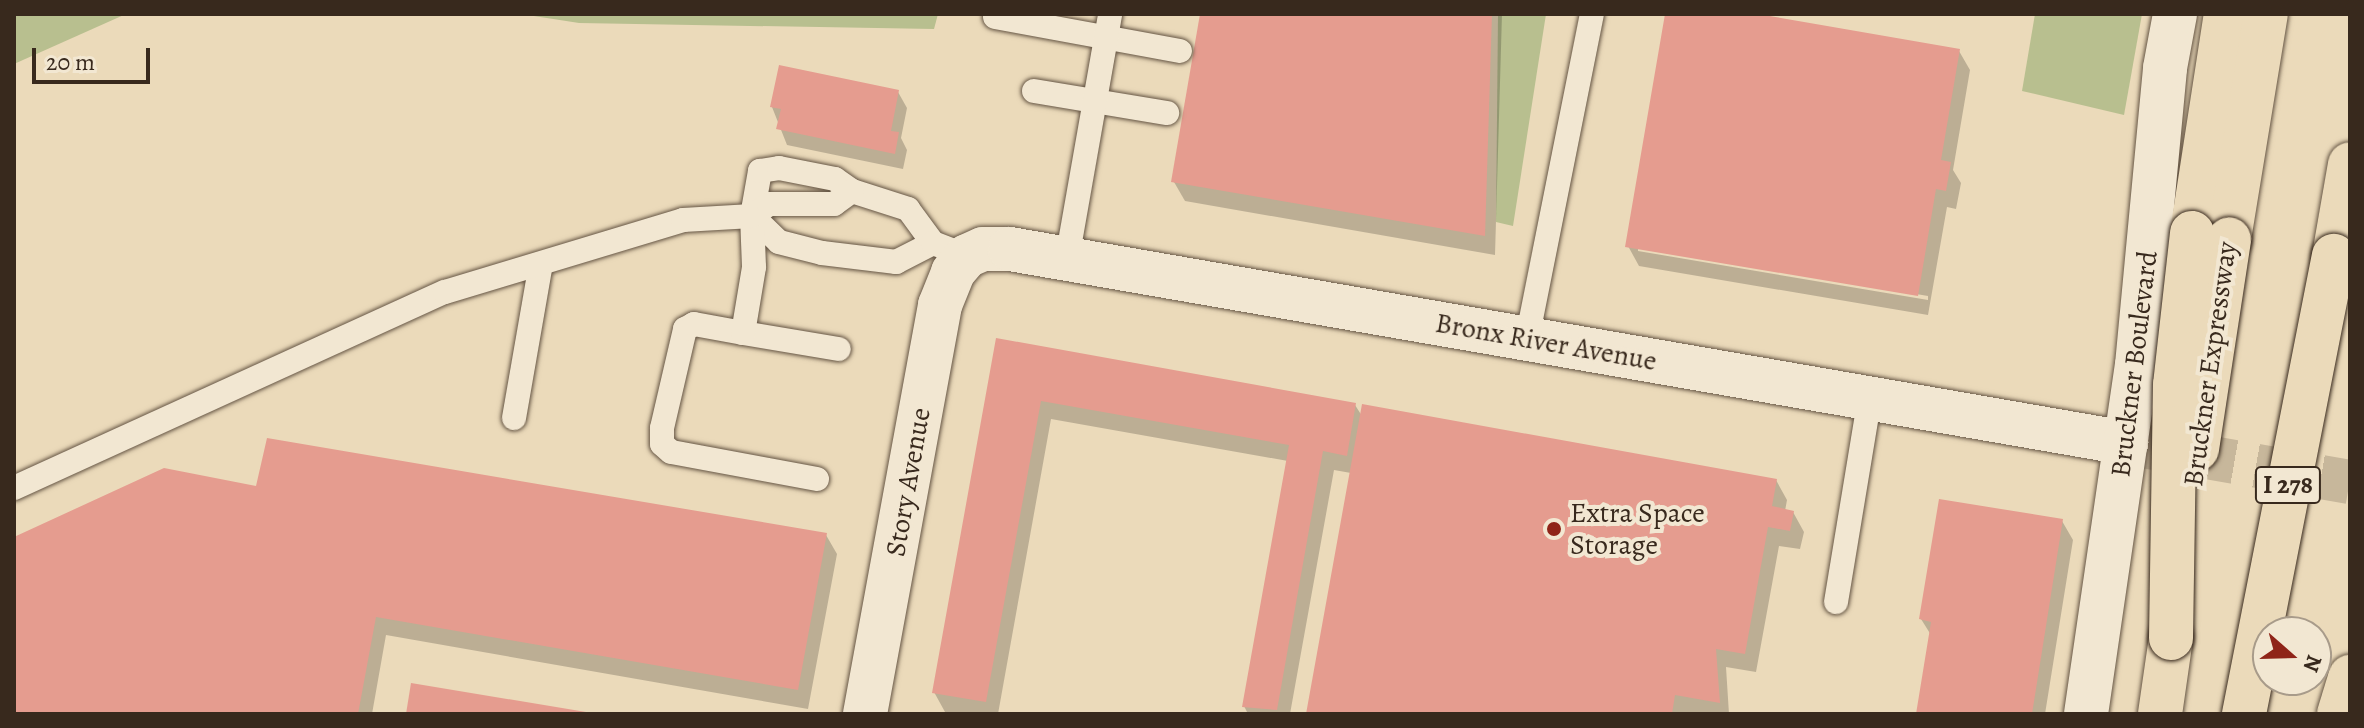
<!DOCTYPE html>
<html>
<head>
<meta charset="utf-8">
<style>
	body { margin:0 }
	#map { position:relative; width:2364px; height:728px; overflow:hidden; background:#ebdaba; font-family:Alegreya,serif }
	div>[style] { position:absolute }
	.green>* { inset:0; background:#b8bf8f }
	.shadow>* { inset:0; background:#0003 }
	.building>* { inset:0; background:#e59c8f }
	.secondary-tunnel>* { height:44px; margin-top:-22px; transform-origin:0; background:repeating-linear-gradient(90deg,#c7b79b 0 44px,transparent 0 66px) }
	.roads { filter:drop-shadow(0 0 2px #655544) drop-shadow(0 0 2px #655544) }
	.service>* { height:24px; margin:-12px; padding:0 12px; transform-origin:12px; border-radius:12px; background:#f2e7d2 }
	.tertiary>* { height:44px; margin:-22px; padding:0 22px; transform-origin:22px; border-radius:22px; background:#f2e7d2 }
	.secondary>* { height:44px; margin:-22px; padding:0 22px; transform-origin:22px; border-radius:22px; background:#f2e7d2 }
	.motorway>* { height:44px; margin:-22px; padding:0 22px; transform-origin:22px; border-radius:22px; background:#ebdaba }
	.bridges { filter:drop-shadow(0 0 2px #38291d) drop-shadow(0 0 2px #38291d) }
	.motorway-bridge>* { height:44px; margin:-22px; padding:0 22px; transform-origin:22px; border-radius:22px; background:#ebdaba }
	.dots>* { width:22px; height:22px; translate:-50% -50%; box-sizing:border-box; border:4px solid #f2e7d2; border-radius:50% }
	span { translate:-50% -50%; white-space:nowrap; text-align:center; line-height:1.15; -webkit-text-stroke:8px #f2e7d2; paint-order:stroke }
	.shield-label span { padding:2px 6px; background:#f2e7d2; border:2px solid; border-radius:6px; -webkit-text-stroke-width:0 }
	.shield-label { font-size:26px; color:#38291d; font-weight:700 }
	.street-label { font-size:28px; color:#38291d }
	.poi-label { font-size:28px; color:#38291d }
	.left { translate:0 -50%; text-align:left }
	.frame { position:absolute; inset:0; border:16px solid #38291d; pointer-events:none }
	.north { position:absolute; left:2252px; top:616px; width:80px; height:80px; box-sizing:border-box; background:#f2e7d2; border:2px solid #a89b8a; border-radius:50%; rotate:110deg; font-size:22px; font-weight:700; line-height:32px; text-align:center; color:#38291d }
	.north::after { content:''; display:block; margin:auto; width:28px; height:36px; background:#8f2418; clip-path:polygon(50% 0,100% 100%,50% 72%,0 100%) }
	.scale { position:absolute; left:32px; top:48px; width:118px; height:36px; box-sizing:border-box; border:4px solid #38291d; border-top:0; padding-left:10px; font-size:24px; line-height:28px; white-space:nowrap; color:#38291d; -webkit-text-stroke:6px #f2e7d2; paint-order:stroke }
</style>
</head>
<body>
<div id="map">
	<div class="green">
		<div style="clip-path:polygon(14px 14px,126px 14px,14px 64px)"></div>
		<div style="clip-path:polygon(521px 14px,938px 14px,934px 29px,579px 23px)"></div>
		<div style="clip-path:polygon(1498px 14px,1546px 14px,1513px 226px,1496px 222px)"></div>
		<div style="clip-path:polygon(2035px 14px,2142px 14px,2124px 115px,2022px 91px)"></div>
	</div>
	<div class="shadow">
		<div style="clip-path:polygon(1203px 14px,1502px 14px,1495px 255px,1185px 201px,1174px 182px)"></div>
		<div style="clip-path:polygon(evenodd,1667px 14px,1746px 14px,1959px 51px,1970px 70px,1953px 170px,1961px 183px,1956px 209px,1947px 207px,1928px 315px,1639px 266px,1628px 246px,1667px 14px,1638px 247px,1928px 296px,1928px 300px,1638px 251px,1638px 247px)"></div>
		<div style="clip-path:polygon(898px 92px,907px 108px,901px 138px,907px 150px,903px 169px,787px 145px,772px 107px)"></div>
		<div style="clip-path:polygon(998px 340px,1355px 405px,1362px 416px,1776px 480px,1787px 500px,1785px 511px,1793px 512px,1804px 532px,1800px 549px,1779px 546px,1756px 672px,1726px 667px,1729px 714px,1308px 714px,1351px 473px,1334px 470px,1290px 714px,1248px 714px,1244px 706px,1288px 461px,1051px 419px,998px 714px,945px 712px,934px 692px)"></div>
		<div style="clip-path:polygon(258px 488px,826px 535px,837px 554px,808px 709px,386px 635px,372px 714px,14px 714px,14px 539px)"></div>
		<div style="clip-path:polygon(2062px 521px,2073px 540px,2045px 714px,1918px 714px,1931px 635px,1921px 619px)"></div>
	</div>
	<div class="building">
		<div style="clip-path:polygon(1200px 14px,1492px 14px,1485px 236px,1171px 182px)"></div>
		<div style="clip-path:polygon(1665px 14px,1758px 14px,1960px 49px,1941px 160px,1951px 162px,1946px 191px,1936px 189px,1918px 296px,1625px 247px)"></div>
		<div style="clip-path:polygon(779px 65px,899px 90px,891px 131px,899px 132px,895px 154px,776px 129px,781px 109px,770px 107px)"></div>
		<div style="clip-path:polygon(996px 338px,1356px 403px,1347px 456px,1323px 451px,1277px 710px,1242px 707px,1289px 445px,1041px 401px,986px 702px,932px 693px)"></div>
		<div style="clip-path:polygon(1362px 404px,1777px 479px,1772px 506px,1794px 511px,1790px 531px,1768px 527px,1745px 654px,1716px 649px,1720px 703px,1675px 695px,1672px 714px,1306px 714px)"></div>
		<div style="clip-path:polygon(267px 438px,827px 533px,798px 690px,376px 617px,358px 714px,14px 714px,14px 537px,164px 468px,256px 486px)"></div>
		<div style="clip-path:polygon(1939px 499px,2063px 519px,2032px 714px,1916px 714px,1931px 622px,1919px 619px)"></div>
		<div style="clip-path:polygon(411px 683px,586px 712px,586px 714px,406px 714px)"></div>
	</div>
	<div class="secondary-tunnel">
		<div style="left:2126px;top:443px;width:227px;rotate:9.9deg"></div>
	</div>
	<div class="roads">
		<div class="service">
			<div style="left:995px;top:17px;width:188px;rotate:10.4deg"></div>
			<div style="left:1034px;top:91px;width:135px;rotate:9.4deg"></div>
			<div style="left:752px;top:216px;width:37px;rotate:44deg"></div>
			<div style="left:779px;top:242px;width:44px;rotate:14.3deg"></div>
			<div style="left:822px;top:253px;width:75px;rotate:6.9deg"></div>
			<div style="left:896px;top:262px;width:42px;rotate:-27.2deg"></div>
			<div style="left:1067px;top:259px;width:249px;rotate:-80deg"></div>
			<div style="left:743px;top:333px;width:97px;rotate:9.5deg"></div>
			<div style="left:1527px;top:339px;width:331px;rotate:-78.7deg"></div>
			<div style="left:514px;top:418px;width:156px;rotate:-80.1deg"></div>
			<div style="left:817px;top:479px;width:148px;rotate:-169.5deg"></div>
			<div style="left:671px;top:452px;width:12px;rotate:-138deg"></div>
			<div style="left:662px;top:444px;width:16px;rotate:-90deg"></div>
			<div style="left:662px;top:428px;width:102px;rotate:-76.9deg"></div>
			<div style="left:685px;top:329px;width:10px;rotate:-29deg"></div>
			<div style="left:694px;top:324px;width:50px;rotate:10.4deg"></div>
			<div style="left:743px;top:333px;width:67px;rotate:-80.5deg"></div>
			<div style="left:754px;top:267px;width:51px;rotate:-92.2deg"></div>
			<div style="left:752px;top:216px;width:46px;rotate:-79.9deg"></div>
			<div style="left:760px;top:171px;width:19px;rotate:-9deg"></div>
			<div style="left:779px;top:168px;width:57px;rotate:11.1deg"></div>
			<div style="left:835px;top:179px;width:21px;rotate:35deg"></div>
			<div style="left:852px;top:191px;width:59px;rotate:17.8deg"></div>
			<div style="left:908px;top:209px;width:42px;rotate:53.7deg"></div>
			<div style="left:933px;top:243px;width:36px;rotate:21deg"></div>
			<div style="left:14px;top:488px;width:473px;rotate:-24.5deg"></div>
			<div style="left:445px;top:292px;width:249px;rotate:-16.8deg"></div>
			<div style="left:683px;top:220px;width:69px;rotate:-3.3deg"></div>
			<div style="left:752px;top:216px;width:21px;rotate:-35deg"></div>
			<div style="left:769px;top:204px;width:65px"></div>
			<div style="left:834px;top:204px;width:22px;rotate:-36deg"></div>
			<div style="left:1836px;top:602px;width:208px;rotate:-80.6deg"></div>
		</div>
		<div class="tertiary">
			<div style="left:865px;top:714px;width:416px;rotate:-79.6deg"></div>
			<div style="left:940px;top:305px;width:35px;rotate:-68deg"></div>
			<div style="left:953px;top:272px;width:21px;rotate:-49deg"></div>
			<div style="left:967px;top:256px;width:17px;rotate:-24deg"></div>
			<div style="left:983px;top:249px;width:27px"></div>
			<div style="left:1010px;top:249px;width:1133px;rotate:9.86deg"></div>
		</div>
		<div class="secondary">
			<div style="left:2086px;top:714px;width:353px;rotate:-81.7deg"></div>
			<div style="left:2137px;top:365px;width:298px;rotate:-84.6deg"></div>
			<div style="left:2165px;top:68px;width:55px;rotate:-79.5deg"></div>
		</div>
		<div class="motorway">
			<div style="left:2192px;top:233px;width:222px;rotate:-81.2deg"></div>
			<div style="left:2229px;top:239px;width:228px;rotate:-80.7deg"></div>
			<div style="left:2334px;top:256px;width:93px;rotate:-80.1deg"></div>
			<div style="left:2160px;top:714px;width:77px;rotate:-81.8deg"></div>
			<div style="left:2339px;top:714px;width:39px;rotate:-73deg"></div>
		</div>
	</div>
	<div class="bridges">
		<div class="motorway-bridge">
			<div style="left:2197px;top:449px;width:212px;rotate:-81.3deg"></div>
			<div style="left:2171px;top:638px;width:253px;rotate:-89.1deg"></div>
			<div style="left:2175px;top:385px;width:153px;rotate:-83.6deg"></div>
			<div style="left:2244px;top:714px;width:467px;rotate:-78.9deg"></div>
		</div>
	</div>
	<div class="dots">
		<div style="left:1554px;top:529px;background:#8f2418"></div>
	</div>
	<div class="shield-label">
		<span style="left:2288px;top:485px">I 278</span>
	</div>
	<div class="street-label">
		<span style="left:1546px;top:342px;rotate:10deg">Bronx River Avenue</span>
		<span style="left:2134px;top:364px;rotate:-83deg">Bruckner Boulevard</span>
		<span style="left:2210px;top:364px;rotate:-82deg">Bruckner Expressway</span>
		<span style="left:908px;top:482px;rotate:-80deg">Story Avenue</span>
	</div>
	<div class="poi-label">
		<span class="left" style="left:1570px;top:529px">Extra Space<br>Storage</span>
	</div>
	<div class="frame"></div>
	<div class="north">N</div>
	<div class="scale">20 m</div>
</div>
</body>
</html>
